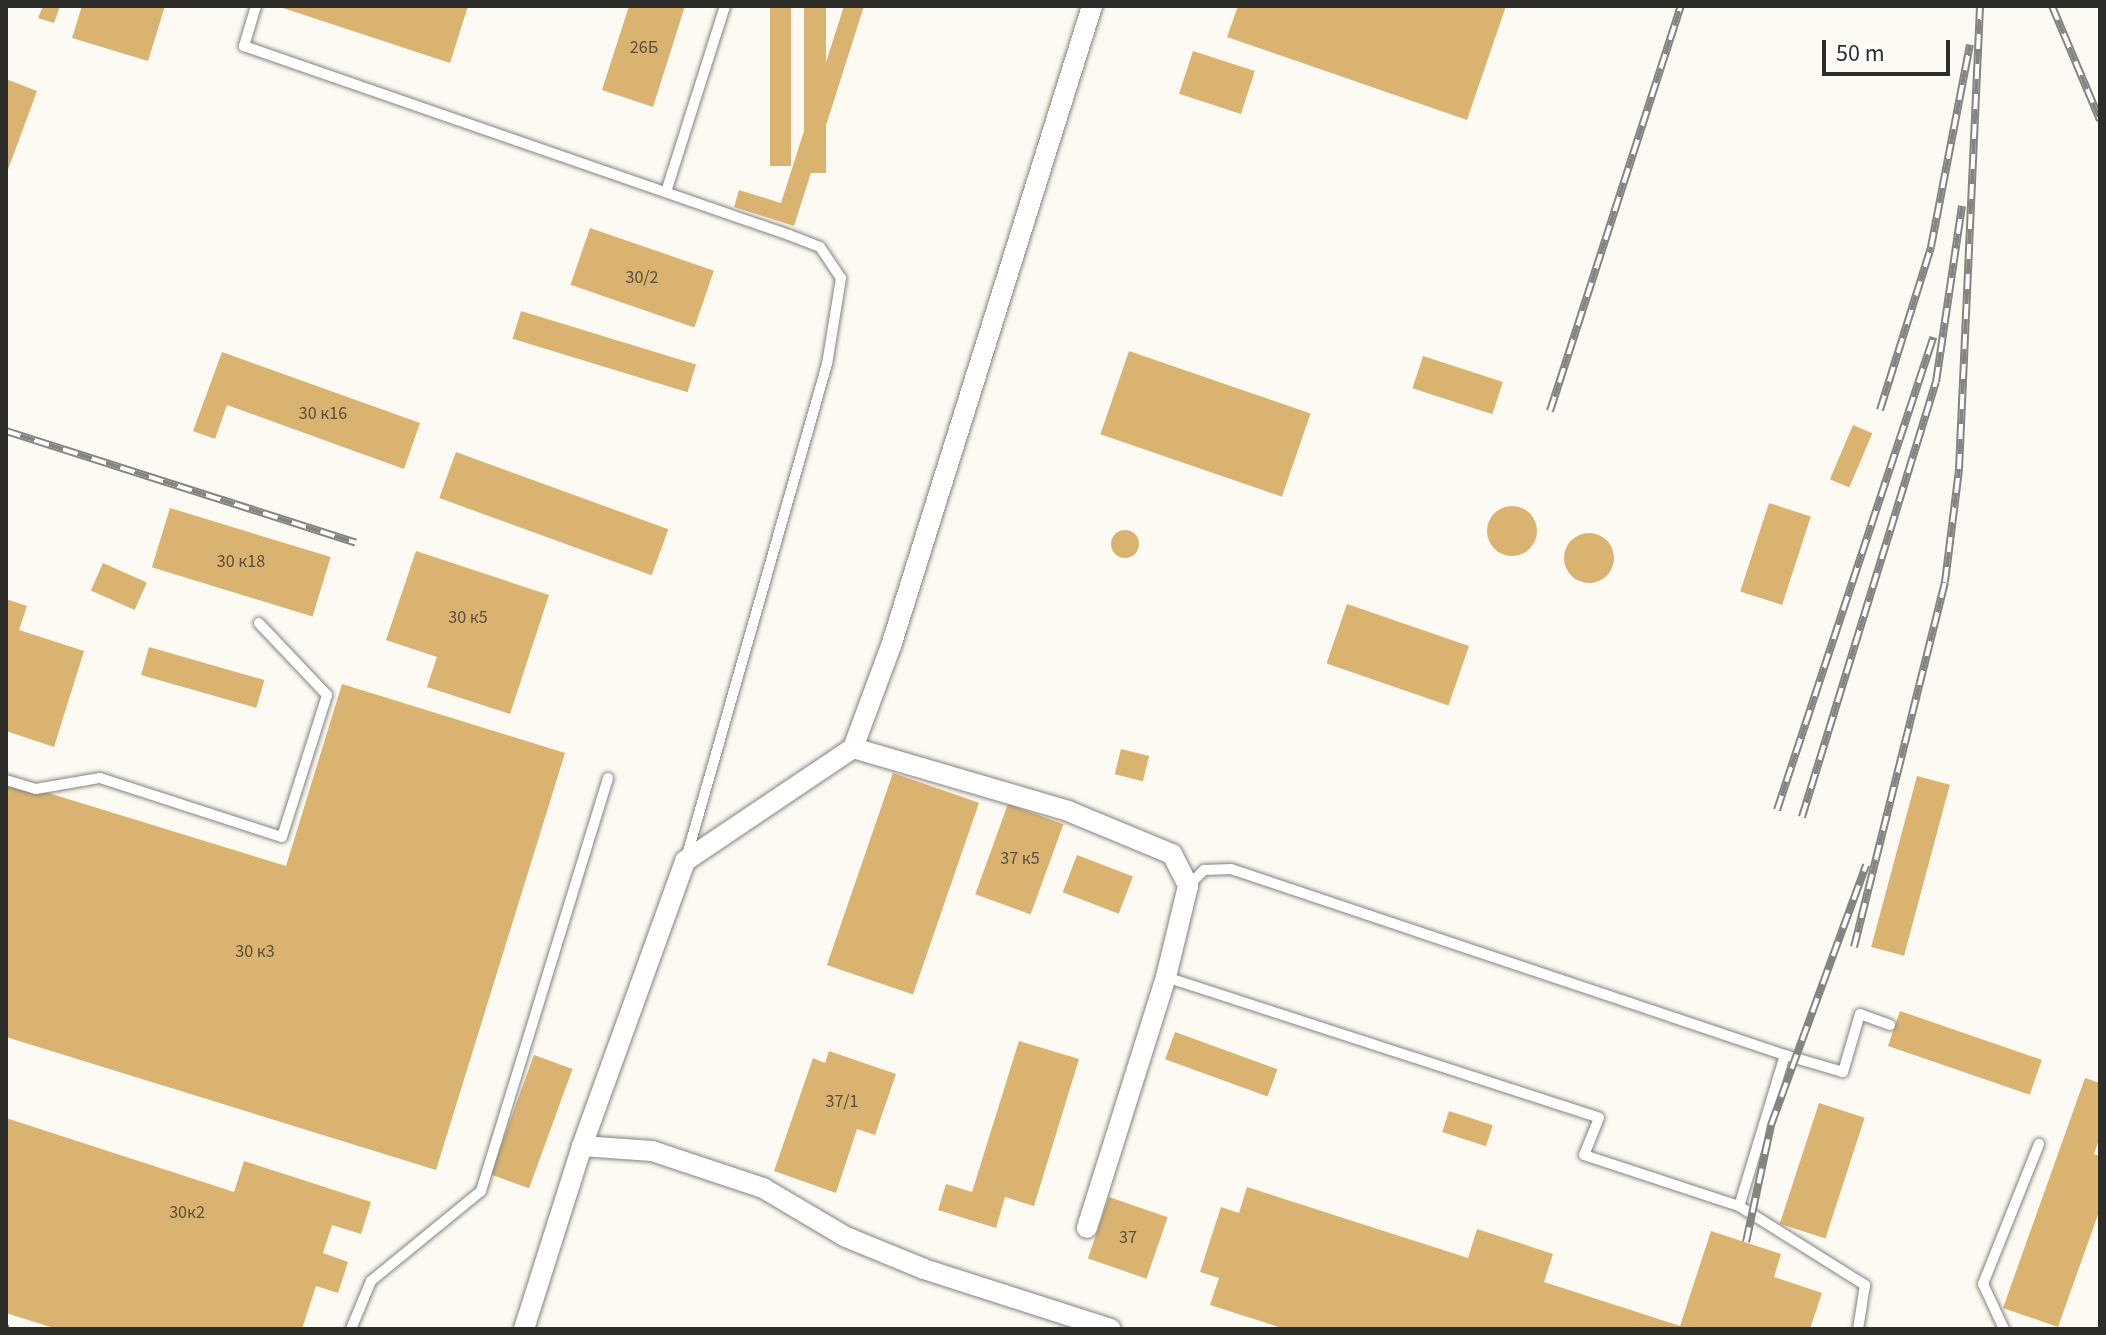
<!DOCTYPE html>
<html>
<head>
<meta charset="utf-8">
<style>
	body { margin:0 }
	#map { position:relative; width:2106px; height:1335px; overflow:hidden; background:#fcfaf3; font-family:"Source Sans 3",sans-serif }
	div>[style] { position:absolute }
	.building>* { inset:0; background:#dbb371; transform-origin:0 0 }
	.round { border-radius:50% }
	.roads { filter:drop-shadow(0 0 2px #85837d) drop-shadow(0 0 2px #85837d) }
	.lane>* { height:10px; margin:-5px; padding:0 5px; transform-origin:5px; border-radius:5px; background:#fff }
	.street>* { height:20px; margin:-10px; padding:0 10px; transform-origin:10px; border-radius:10px; background:#fff }
	.rail>* { height:8px; margin-top:-4px; transform-origin:0; background:repeating-linear-gradient(90deg,#fff 0 15px,#858480 0 30px); box-sizing:border-box; border-block:2px solid #858480 }
	span { translate:-50% -50%; white-space:nowrap; text-align:center; line-height:1.15; -webkit-text-stroke:6px #fff; paint-order:stroke }
	.number-label { font-size:18px; color:#584e3b }
	.number-label span { -webkit-text-stroke-width:0 }
	.frame { position:absolute; inset:0; border:8px solid #2c2c29; pointer-events:none }
	.scale { position:absolute; left:1822px; top:40px; width:128px; height:36px; box-sizing:border-box; border:4px solid #2c2c29; border-top:0; padding-left:10px; font-size:24px; line-height:28px; white-space:nowrap; color:#2c2c29; -webkit-text-stroke:6px #fff; paint-order:stroke }
</style>
</head>
<body>
<div id="map">
	<div class="building">
		<div style="clip-path:polygon(43px 6px,60px 6px,54px 23px,38px 18px)"></div>
		<div style="clip-path:polygon(82px 6px,165px 6px,148px 61px,72px 38px)"></div>
		<div style="clip-path:polygon(277px 6px,468px 6px,450px 63px)"></div>
		<div style="clip-path:polygon(629px 6px,685px 6px,653px 107px,602px 90px)"></div>
		<div style="left:770px;top:6px;width:21px;height:160px"></div>
		<div style="left:804px;top:6px;width:22px;height:167px"></div>
		<div style="clip-path:polygon(844px 6px,864px 6px,794px 226px,734px 207px,739px 190px,781px 203px)"></div>
		<div style="clip-path:polygon(1238px 6px,1506px 6px,1467px 120px,1227px 37px)"></div>
		<div style="left:1193px;top:51px;width:65px;height:45px;rotate:18deg"></div>
		<div style="clip-path:polygon(6px 79px,37px 91px,6px 175px)"></div>
		<div style="left:590px;top:228px;width:131px;height:60px;rotate:19deg"></div>
		<div style="left:521px;top:311px;width:183px;height:29px;rotate:17deg"></div>
		<div style="left:1129px;top:351px;width:192px;height:88px;rotate:19deg"></div>
		<div style="clip-path:polygon(222px 352px,420px 423px,404px 469px,227px 405px,215px 439px,193px 431px)"></div>
		<div style="left:1423px;top:356px;width:84px;height:34px;rotate:18deg"></div>
		<div style="left:1853px;top:425px;width:21px;height:59px;rotate:23deg"></div>
		<div style="left:456px;top:452px;width:226px;height:49px;rotate:20deg"></div>
		<div style="left:1769px;top:503px;width:44px;height:93px;rotate:18deg"></div>
		<div class="round" style="left:1487px;top:506px;width:50px;height:50px"></div>
		<div style="left:170px;top:508px;width:168px;height:62px;rotate:17deg"></div>
		<div class="round" style="left:1111px;top:530px;width:28px;height:28px"></div>
		<div class="round" style="left:1564px;top:533px;width:50px;height:50px"></div>
		<div style="clip-path:polygon(416px 551px,549px 595px,510px 714px,427px 687px,437px 657px,386px 640px)"></div>
		<div style="left:103px;top:563px;width:48px;height:30px;rotate:24deg"></div>
		<div style="clip-path:polygon(6px 599px,27px 606px,19px 630px,84px 651px,54px 747px,6px 731px)"></div>
		<div style="left:1347px;top:604px;width:129px;height:63px;rotate:19deg"></div>
		<div style="left:149px;top:647px;width:120px;height:29px;rotate:16deg"></div>
		<div style="clip-path:polygon(342px 684px,565px 753px,436px 1170px,6px 1037px,6px 780px,286px 866px)"></div>
		<div style="left:1121px;top:749px;width:29px;height:26px;rotate:14deg"></div>
		<div style="left:893px;top:773px;width:91px;height:203px;rotate:19deg"></div>
		<div style="left:1917px;top:776px;width:34px;height:177px;rotate:15deg"></div>
		<div style="left:1008px;top:804px;width:59px;height:96px;rotate:20deg"></div>
		<div style="left:1077px;top:855px;width:60px;height:40px;rotate:21deg"></div>
		<div style="left:1900px;top:1011px;width:150px;height:37px;rotate:19deg"></div>
		<div style="left:1175px;top:1032px;width:109px;height:29px;rotate:20deg"></div>
		<div style="clip-path:polygon(1019px 1041px,1079px 1059px,1034px 1206px,1005px 1197px,996px 1228px,938px 1210px,946px 1184px,972px 1192px)"></div>
		<div style="clip-path:polygon(829px 1051px,896px 1074px,875px 1135px,857px 1129px,836px 1193px,774px 1171px,813px 1058px,825px 1063px)"></div>
		<div style="left:534px;top:1055px;width:41px;height:127px;rotate:20deg"></div>
		<div style="clip-path:polygon(2085px 1078px,2100px 1083px,2100px 1137px,2094px 1154px,2100px 1156px,2100px 1209px,2058px 1327px,2003px 1308px)"></div>
		<div style="left:1819px;top:1103px;width:48px;height:127px;rotate:18deg"></div>
		<div style="left:1449px;top:1111px;width:46px;height:22px;rotate:18deg"></div>
		<div style="clip-path:polygon(6px 1118px,234px 1192px,244px 1161px,371px 1202px,361px 1234px,332px 1225px,323px 1253px,348px 1262px,338px 1293px,316px 1286px,302px 1329px,57px 1329px,6px 1313px)"></div>
		<div style="clip-path:polygon(1247px 1187px,1468px 1258px,1477px 1229px,1553px 1254px,1544px 1282px,1680px 1326px,1711px 1231px,1781px 1254px,1774px 1277px,1822px 1293px,1810px 1329px,1285px 1329px,1210px 1305px,1219px 1278px,1200px 1272px,1221px 1207px,1239px 1213px)"></div>
		<div style="left:1109px;top:1197px;width:62px;height:65px;rotate:19deg"></div>
	</div>
	<div class="roads">
		<div class="lane">
			<div style="left:256px;top:6px;width:42px;rotate:106.7deg"></div>
			<div style="left:244px;top:46px;width:577px;rotate:19.13deg"></div>
			<div style="left:789px;top:235px;width:33px;rotate:21deg"></div>
			<div style="left:820px;top:247px;width:37px;rotate:56deg"></div>
			<div style="left:841px;top:278px;width:87px;rotate:99.2deg"></div>
			<div style="left:827px;top:364px;width:515px;rotate:105.9deg"></div>
			<div style="left:666px;top:192px;width:195px;rotate:-72.4deg"></div>
			<div style="left:6px;top:780px;width:31px;rotate:17deg"></div>
			<div style="left:36px;top:789px;width:65px;rotate:-9.8deg"></div>
			<div style="left:100px;top:778px;width:191px;rotate:18deg"></div>
			<div style="left:282px;top:837px;width:149px;rotate:-72.4deg"></div>
			<div style="left:327px;top:695px;width:99px;rotate:-133.4deg"></div>
			<div style="left:1188px;top:886px;width:23px;rotate:-45deg"></div>
			<div style="left:1204px;top:870px;width:27px;rotate:-2deg"></div>
			<div style="left:1231px;top:869px;width:584px;rotate:18.56deg"></div>
			<div style="left:1785px;top:1055px;width:158px;rotate:106.9deg"></div>
			<div style="left:1166px;top:977px;width:455px;rotate:18deg"></div>
			<div style="left:1599px;top:1118px;width:40px;rotate:112deg"></div>
			<div style="left:1584px;top:1155px;width:163px;rotate:18.2deg"></div>
			<div style="left:1739px;top:1206px;width:149px;rotate:32.1deg"></div>
			<div style="left:1865px;top:1285px;width:45px;rotate:99deg"></div>
			<div style="left:1785px;top:1055px;width:60px;rotate:16.3deg"></div>
			<div style="left:1843px;top:1072px;width:60px;rotate:-73.7deg"></div>
			<div style="left:1860px;top:1014px;width:32px;rotate:20deg"></div>
			<div style="left:351px;top:1329px;width:52px;rotate:-67.4deg"></div>
			<div style="left:371px;top:1281px;width:142px;rotate:-39.3deg"></div>
			<div style="left:481px;top:1191px;width:432px;rotate:-72.9deg"></div>
			<div style="left:2004px;top:1329px;width:50px;rotate:-115deg"></div>
			<div style="left:1983px;top:1284px;width:151px;rotate:-68.2deg"></div>
		</div>
		<div class="street">
			<div style="left:853px;top:748px;width:224px;rotate:16.3deg"></div>
			<div style="left:1068px;top:811px;width:113px;rotate:22.5deg"></div>
			<div style="left:1172px;top:854px;width:36px;rotate:63deg"></div>
			<div style="left:1188px;top:886px;width:94px;rotate:103.6deg"></div>
			<div style="left:1166px;top:977px;width:263px;rotate:107.5deg"></div>
			<div style="left:582px;top:1146px;width:70px;rotate:4.1deg"></div>
			<div style="left:652px;top:1151px;width:117px;rotate:18.4deg"></div>
			<div style="left:763px;top:1188px;width:96px;rotate:30.6deg"></div>
			<div style="left:846px;top:1237px;width:84px;rotate:22.3deg"></div>
			<div style="left:924px;top:1269px;width:196px;rotate:17.8deg"></div>
			<div style="left:524px;top:1329px;width:192px;rotate:-72.4deg"></div>
			<div style="left:582px;top:1146px;width:303px;rotate:-70.1deg"></div>
			<div style="left:685px;top:861px;width:202px;rotate:-33.9deg"></div>
			<div style="left:853px;top:748px;width:109px;rotate:-69.6deg"></div>
			<div style="left:891px;top:646px;width:671px;rotate:-72.56deg"></div>
		</div>
	</div>
	<div class="rail">
		<div style="left:2052px;top:6px;width:124px;rotate:67.2deg"></div>
		<div style="left:1880px;top:410px;width:171px;rotate:-72.6deg"></div>
		<div style="left:1931px;top:247px;width:206px;rotate:-79.1deg"></div>
		<div style="left:1550px;top:411px;width:426px;rotate:-72.1deg"></div>
		<div style="left:6px;top:431px;width:367px;rotate:17.7deg"></div>
		<div style="left:1777px;top:810px;width:498px;rotate:-71.7deg"></div>
		<div style="left:1802px;top:817px;width:455px;rotate:-72.9deg"></div>
		<div style="left:1936px;top:382px;width:178px;rotate:-81.6deg"></div>
		<div style="left:1854px;top:947px;width:376px;rotate:-76deg"></div>
		<div style="left:1945px;top:582px;width:114px;rotate:-82.9deg"></div>
		<div style="left:1959px;top:469px;width:463px;rotate:-87.4deg"></div>
		<div style="left:1746px;top:1242px;width:120px;rotate:-77.9deg"></div>
		<div style="left:1771px;top:1125px;width:277px;rotate:-69.9deg"></div>
		<div style="left:6px;top:1328px;width:2px;rotate:27deg"></div>
	</div>
	<div class="number-label">
		<span style="left:644px;top:48px">26Б</span>
		<span style="left:642px;top:278px">30/2</span>
		<span style="left:323px;top:414px">30 к16</span>
		<span style="left:241px;top:562px">30 к18</span>
		<span style="left:468px;top:618px">30 к5</span>
		<span style="left:1020px;top:859px">37 к5</span>
		<span style="left:255px;top:952px">30 к3</span>
		<span style="left:842px;top:1102px">37/1</span>
		<span style="left:187px;top:1213px">30к2</span>
		<span style="left:1128px;top:1238px">37</span>
	</div>
	<div class="frame"></div>
	<div class="scale">50 m</div>
</div>
</body>
</html>
